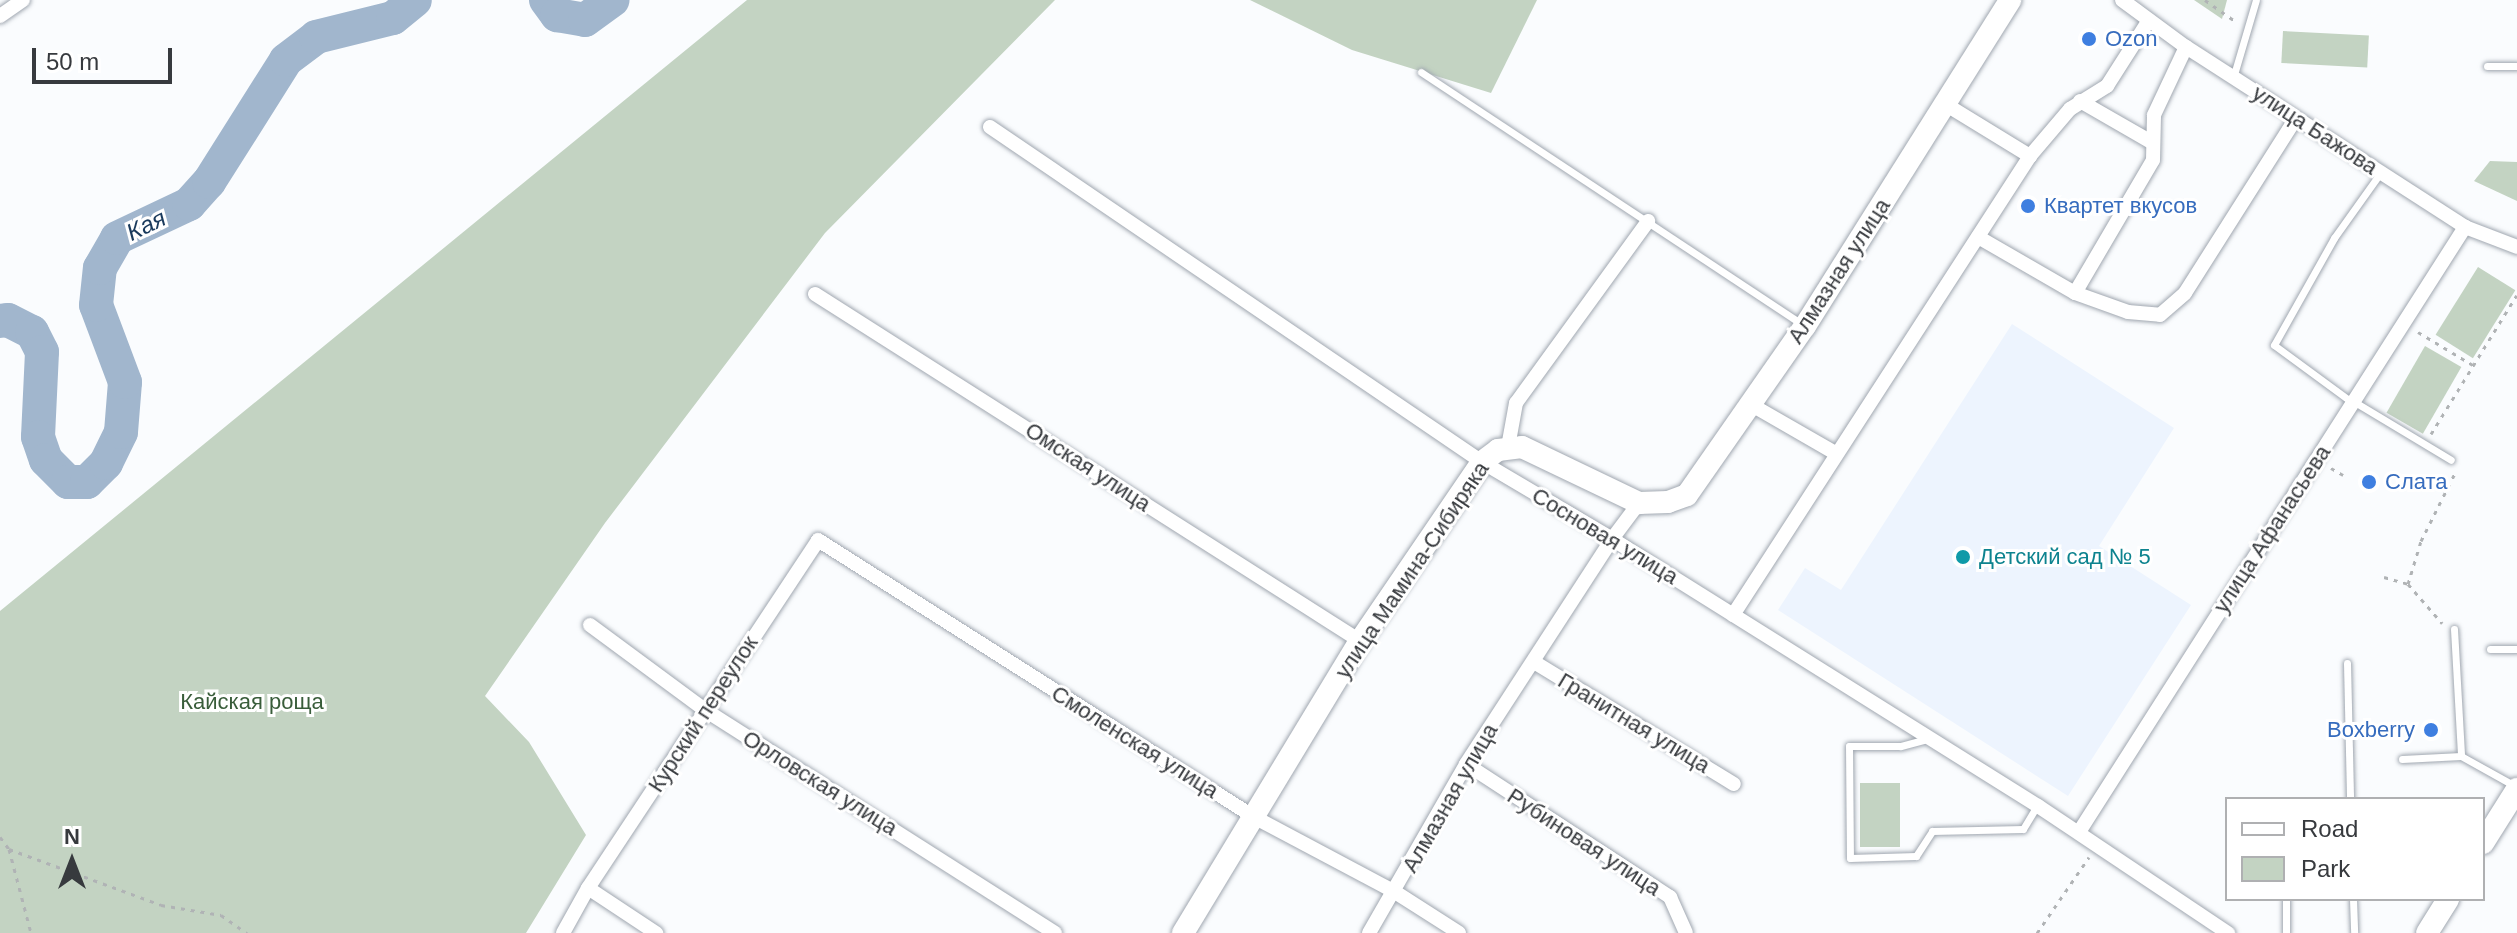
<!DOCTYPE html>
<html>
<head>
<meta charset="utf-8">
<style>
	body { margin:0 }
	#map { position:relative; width:2517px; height:933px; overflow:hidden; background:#fafcfe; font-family:Arial,sans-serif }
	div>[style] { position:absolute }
	.built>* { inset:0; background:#edf4fe }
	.green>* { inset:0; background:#c3d3c2; transform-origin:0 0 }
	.river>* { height:34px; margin:-17px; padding:0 17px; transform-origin:17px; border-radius:17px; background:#a1b6cd }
	.path>* { height:3px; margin-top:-1.5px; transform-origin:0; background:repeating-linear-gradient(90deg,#b0b3b5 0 4px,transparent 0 10px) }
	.roads { filter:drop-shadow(0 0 2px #a0a7b0) drop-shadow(0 0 2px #a0a7b0) }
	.lane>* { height:7px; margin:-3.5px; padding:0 3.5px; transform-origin:3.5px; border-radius:3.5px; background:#fff }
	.street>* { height:14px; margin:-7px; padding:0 7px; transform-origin:7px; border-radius:7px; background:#fff }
	.secondary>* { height:22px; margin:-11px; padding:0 11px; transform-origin:11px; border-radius:11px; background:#fff }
	.dots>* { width:22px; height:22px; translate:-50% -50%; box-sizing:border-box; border:4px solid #fff; border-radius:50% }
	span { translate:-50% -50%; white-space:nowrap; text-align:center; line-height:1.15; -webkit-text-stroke:6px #fff; paint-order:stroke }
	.shop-label { font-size:22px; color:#366cbe }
	.left { translate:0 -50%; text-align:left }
	.right { translate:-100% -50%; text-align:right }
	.street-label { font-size:22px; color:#373a3e }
	.culture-label { font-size:22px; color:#0d838f }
	.park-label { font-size:22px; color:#395d3a }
	.water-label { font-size:24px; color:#1a3a5c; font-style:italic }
	.legend { position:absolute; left:2225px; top:797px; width:260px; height:104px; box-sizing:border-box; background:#fff; border:2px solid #afb0b2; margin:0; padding:10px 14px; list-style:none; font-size:24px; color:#373a3e }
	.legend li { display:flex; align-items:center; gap:16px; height:40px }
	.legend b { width:40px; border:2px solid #afb0b2 }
	.north { position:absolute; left:32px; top:821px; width:80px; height:80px; -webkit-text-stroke:6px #fff; paint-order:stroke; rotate:0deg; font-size:22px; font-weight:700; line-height:32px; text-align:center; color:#373a3e }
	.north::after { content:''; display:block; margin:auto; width:28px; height:36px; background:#373a3e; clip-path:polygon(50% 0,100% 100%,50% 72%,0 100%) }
	.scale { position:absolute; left:32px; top:48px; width:140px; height:36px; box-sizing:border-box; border:4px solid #373a3e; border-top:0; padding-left:10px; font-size:24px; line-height:28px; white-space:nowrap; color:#373a3e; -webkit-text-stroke:6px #fff; paint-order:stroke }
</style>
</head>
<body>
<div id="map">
	<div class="built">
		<div style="clip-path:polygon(2012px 324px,2174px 428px,2099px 546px,2191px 605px,2068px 796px,1778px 610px,1805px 568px,1841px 590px)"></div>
	</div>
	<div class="green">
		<div style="clip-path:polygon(747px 0,1055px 0,825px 233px,605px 523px,485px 696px,529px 742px,586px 835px,526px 933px,0 933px,0 611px)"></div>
		<div style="clip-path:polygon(1250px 0,1537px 0,1491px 93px,1352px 50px)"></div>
		<div style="clip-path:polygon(2194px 0,2227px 0,2222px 19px)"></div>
		<div style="left:2283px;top:31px;width:86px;height:32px;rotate:3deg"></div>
		<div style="clip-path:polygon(2490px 161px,2517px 162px,2517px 201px,2474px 181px)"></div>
		<div style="left:2478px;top:267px;width:44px;height:80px;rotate:32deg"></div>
		<div style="left:2425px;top:346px;width:42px;height:77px;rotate:30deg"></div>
		<div style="left:1860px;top:783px;width:40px;height:64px"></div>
	</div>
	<div class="river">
		<div style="left:546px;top:0;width:19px;rotate:54deg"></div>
		<div style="left:557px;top:15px;width:28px;rotate:10deg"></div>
		<div style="left:585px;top:20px;width:34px;rotate:-36deg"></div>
		<div style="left:0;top:321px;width:8px;rotate:-7deg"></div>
		<div style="left:8px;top:320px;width:27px;rotate:27deg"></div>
		<div style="left:32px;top:332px;width:22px;rotate:63deg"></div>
		<div style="left:42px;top:352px;width:85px;rotate:92.7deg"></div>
		<div style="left:38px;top:437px;width:24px;rotate:71deg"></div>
		<div style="left:46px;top:460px;width:31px;rotate:45deg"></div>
		<div style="left:68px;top:482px;width:19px"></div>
		<div style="left:87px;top:482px;width:27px;rotate:-45deg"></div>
		<div style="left:106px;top:463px;width:34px;rotate:-64deg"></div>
		<div style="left:121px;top:432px;width:50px;rotate:-85.4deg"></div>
		<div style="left:125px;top:382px;width:82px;rotate:-110.6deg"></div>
		<div style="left:96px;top:305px;width:37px;rotate:-84deg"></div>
		<div style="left:100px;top:268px;width:34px;rotate:-60deg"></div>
		<div style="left:117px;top:238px;width:80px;rotate:-25.3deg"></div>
		<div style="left:189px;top:204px;width:30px;rotate:-48deg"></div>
		<div style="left:209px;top:182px;width:144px;rotate:-57.7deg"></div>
		<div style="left:286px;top:60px;width:38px;rotate:-37deg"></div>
		<div style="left:316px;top:37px;width:79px;rotate:-13.9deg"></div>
		<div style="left:393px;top:18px;width:28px;rotate:-39deg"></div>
	</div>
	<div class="path">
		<div style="left:2205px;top:0;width:37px;rotate:35deg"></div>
		<div style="left:2418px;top:332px;width:64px;rotate:31deg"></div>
		<div style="left:2431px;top:434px;width:163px;rotate:-58.3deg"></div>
		<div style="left:2331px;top:468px;width:14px;rotate:30deg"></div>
		<div style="left:2384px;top:577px;width:25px;rotate:16deg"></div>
		<div style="left:2408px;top:584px;width:45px;rotate:-73.2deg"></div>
		<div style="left:2421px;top:541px;width:78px;rotate:-63.4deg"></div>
		<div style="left:2408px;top:584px;width:52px;rotate:48.9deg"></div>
		<div style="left:0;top:837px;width:15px;rotate:53deg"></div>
		<div style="left:9px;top:849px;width:162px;rotate:20.2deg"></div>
		<div style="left:161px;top:905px;width:61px;rotate:9.5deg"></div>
		<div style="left:221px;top:915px;width:32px;rotate:35deg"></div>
		<div style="left:9px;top:849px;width:87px;rotate:75.3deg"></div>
		<div style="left:2037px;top:933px;width:92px;rotate:-55.6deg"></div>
	</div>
	<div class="roads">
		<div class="lane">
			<div style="left:2487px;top:66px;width:30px"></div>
			<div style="left:1421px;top:72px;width:458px;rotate:33.5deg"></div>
			<div style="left:2233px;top:78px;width:81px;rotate:-73.6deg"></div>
			<div style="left:2353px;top:401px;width:114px;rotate:31deg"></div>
			<div style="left:2353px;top:403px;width:98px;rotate:-143.7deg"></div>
			<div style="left:2274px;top:345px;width:123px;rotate:-60.7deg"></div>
			<div style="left:2334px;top:238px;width:81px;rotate:-54.5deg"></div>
			<div style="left:2454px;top:629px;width:127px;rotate:86.8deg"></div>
			<div style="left:2461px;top:756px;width:62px;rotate:29.1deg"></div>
			<div style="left:2490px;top:649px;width:27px"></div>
			<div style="left:2347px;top:663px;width:136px;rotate:88.7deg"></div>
			<div style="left:1927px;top:739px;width:28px;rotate:165deg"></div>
			<div style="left:1900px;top:746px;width:51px;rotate:180deg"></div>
			<div style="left:1849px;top:746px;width:112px;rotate:89.5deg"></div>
			<div style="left:1850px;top:858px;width:66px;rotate:-1.7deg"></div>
			<div style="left:1916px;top:856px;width:30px;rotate:-57deg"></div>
			<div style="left:1932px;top:831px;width:91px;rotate:-1.3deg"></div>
			<div style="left:2023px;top:829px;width:27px;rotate:-59deg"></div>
			<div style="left:2402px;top:759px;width:59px;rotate:-2.9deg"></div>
			<div style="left:2286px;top:899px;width:34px;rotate:90deg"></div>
			<div style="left:2353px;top:899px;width:34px;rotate:88deg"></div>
		</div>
		<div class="street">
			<div style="left:2122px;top:0;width:79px;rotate:36.3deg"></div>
			<div style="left:2186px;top:47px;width:332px;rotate:32.8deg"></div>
			<div style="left:2465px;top:227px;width:56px;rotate:21deg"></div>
			<div style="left:0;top:16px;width:28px;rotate:-35deg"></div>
			<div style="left:2080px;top:101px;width:84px;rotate:29.9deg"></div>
			<div style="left:1945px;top:104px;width:100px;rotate:31.5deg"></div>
			<div style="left:990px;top:127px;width:595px;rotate:34.25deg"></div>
			<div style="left:1482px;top:462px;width:151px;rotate:30.6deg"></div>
			<div style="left:1612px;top:539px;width:503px;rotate:32.08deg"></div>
			<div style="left:2038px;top:806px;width:229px;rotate:33.8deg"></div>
			<div style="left:1978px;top:237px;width:112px;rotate:30deg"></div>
			<div style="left:2075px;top:293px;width:56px;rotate:19.7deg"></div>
			<div style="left:2128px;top:312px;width:32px;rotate:5deg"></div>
			<div style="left:2160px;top:315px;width:33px;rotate:-41deg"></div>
			<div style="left:2185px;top:293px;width:207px;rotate:-57.6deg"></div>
			<div style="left:2075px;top:293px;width:154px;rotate:-59.6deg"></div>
			<div style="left:2153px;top:160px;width:45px;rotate:-88.7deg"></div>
			<div style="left:2154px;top:115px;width:75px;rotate:-64.8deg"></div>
			<div style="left:815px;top:294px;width:646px;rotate:32.48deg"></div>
			<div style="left:1750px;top:404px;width:100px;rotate:29.9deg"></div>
			<div style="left:1508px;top:447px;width:45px;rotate:-79.7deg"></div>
			<div style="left:1516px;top:403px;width:225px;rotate:-54deg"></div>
			<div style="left:1733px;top:615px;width:547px;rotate:-57.09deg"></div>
			<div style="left:2030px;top:156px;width:62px;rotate:-49.6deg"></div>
			<div style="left:2070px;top:109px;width:44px;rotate:-31.9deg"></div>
			<div style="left:2107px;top:86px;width:78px;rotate:-57.5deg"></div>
			<div style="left:590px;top:625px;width:143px;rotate:36.5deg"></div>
			<div style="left:705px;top:710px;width:415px;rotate:32.5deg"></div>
			<div style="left:1534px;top:662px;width:234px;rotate:31.4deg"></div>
			<div style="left:1466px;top:764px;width:244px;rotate:33.1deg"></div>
			<div style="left:1670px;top:897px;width:39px;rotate:66deg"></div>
			<div style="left:2079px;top:832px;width:718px;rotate:-57.46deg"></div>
			<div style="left:588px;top:888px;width:82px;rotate:33.5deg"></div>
			<div style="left:563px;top:933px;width:51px;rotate:-60.9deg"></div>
			<div style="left:588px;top:888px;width:417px;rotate:-56.5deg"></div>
			<div style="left:818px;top:540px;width:517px;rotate:32.43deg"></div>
			<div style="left:1254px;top:817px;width:160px;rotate:28deg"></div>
			<div style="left:1395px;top:892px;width:76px;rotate:32.6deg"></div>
			<div style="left:1369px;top:933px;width:195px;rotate:-60.1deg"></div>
			<div style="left:1466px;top:764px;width:268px;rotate:-57deg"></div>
			<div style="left:1612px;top:539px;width:45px;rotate:-53.1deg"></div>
		</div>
		<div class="secondary">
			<div style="left:2483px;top:843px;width:64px;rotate:-57.8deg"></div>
			<div style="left:1183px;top:933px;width:341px;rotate:-58.8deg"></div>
			<div style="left:1360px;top:641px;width:217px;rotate:-55.7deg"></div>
			<div style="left:1482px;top:462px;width:20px;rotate:-37deg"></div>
			<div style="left:1498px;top:450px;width:24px;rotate:-7deg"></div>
			<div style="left:1522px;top:447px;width:130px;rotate:25.6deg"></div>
			<div style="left:1639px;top:503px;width:29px;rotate:-2deg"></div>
			<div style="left:1668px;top:502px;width:20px;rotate:-20deg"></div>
			<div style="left:1687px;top:495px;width:206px;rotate:-55.1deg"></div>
			<div style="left:1805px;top:326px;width:385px;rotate:-57.8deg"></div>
			<div style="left:2427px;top:933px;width:40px;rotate:-58deg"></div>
		</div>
	</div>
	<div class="dots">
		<div style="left:2089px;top:39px;background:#3f7fe0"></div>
		<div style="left:2028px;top:206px;background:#3f7fe0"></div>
		<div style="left:2369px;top:482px;background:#3f7fe0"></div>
		<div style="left:1963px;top:557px;background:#0f9aa8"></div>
		<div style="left:2431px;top:730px;background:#3f7fe0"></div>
	</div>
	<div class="shop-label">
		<span class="left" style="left:2105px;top:39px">Ozon</span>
		<span class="left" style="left:2044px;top:206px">Квартет вкусов</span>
		<span class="left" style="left:2385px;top:482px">Слата</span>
		<span class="right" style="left:2415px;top:730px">Boxberry</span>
	</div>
	<div class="street-label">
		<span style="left:2315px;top:130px;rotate:33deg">улица Бажова</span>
		<span style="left:1839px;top:271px;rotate:-57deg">Алмазная улица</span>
		<span style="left:1088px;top:467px;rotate:33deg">Омская улица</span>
		<span style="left:2272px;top:529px;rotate:-57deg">улица Афанасьева</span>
		<span style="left:1605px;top:536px;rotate:31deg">Сосновая улица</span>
		<span style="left:1412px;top:570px;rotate:-56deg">улица Мамина-Сибиряка</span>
		<span style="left:703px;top:714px;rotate:-57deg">Курский переулок</span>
		<span style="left:1634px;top:723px;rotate:31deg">Гранитная улица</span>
		<span style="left:1135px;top:742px;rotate:32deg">Смоленская улица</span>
		<span style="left:820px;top:783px;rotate:32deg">Орловская улица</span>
		<span style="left:1450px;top:798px;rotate:-60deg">Алмазная улица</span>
		<span style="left:1584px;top:842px;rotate:33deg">Рубиновая улица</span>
	</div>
	<div class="culture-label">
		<span class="left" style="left:1979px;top:557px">Детский сад № 5</span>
	</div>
	<div class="park-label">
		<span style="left:252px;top:702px">Кайская роща</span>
	</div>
	<div class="water-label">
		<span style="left:146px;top:225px;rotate:-26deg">Кая</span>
	</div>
	<ul class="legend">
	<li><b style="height:10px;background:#fff"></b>Road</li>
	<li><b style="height:22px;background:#c3d3c2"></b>Park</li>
	</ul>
	<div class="north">N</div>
	<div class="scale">50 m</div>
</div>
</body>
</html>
